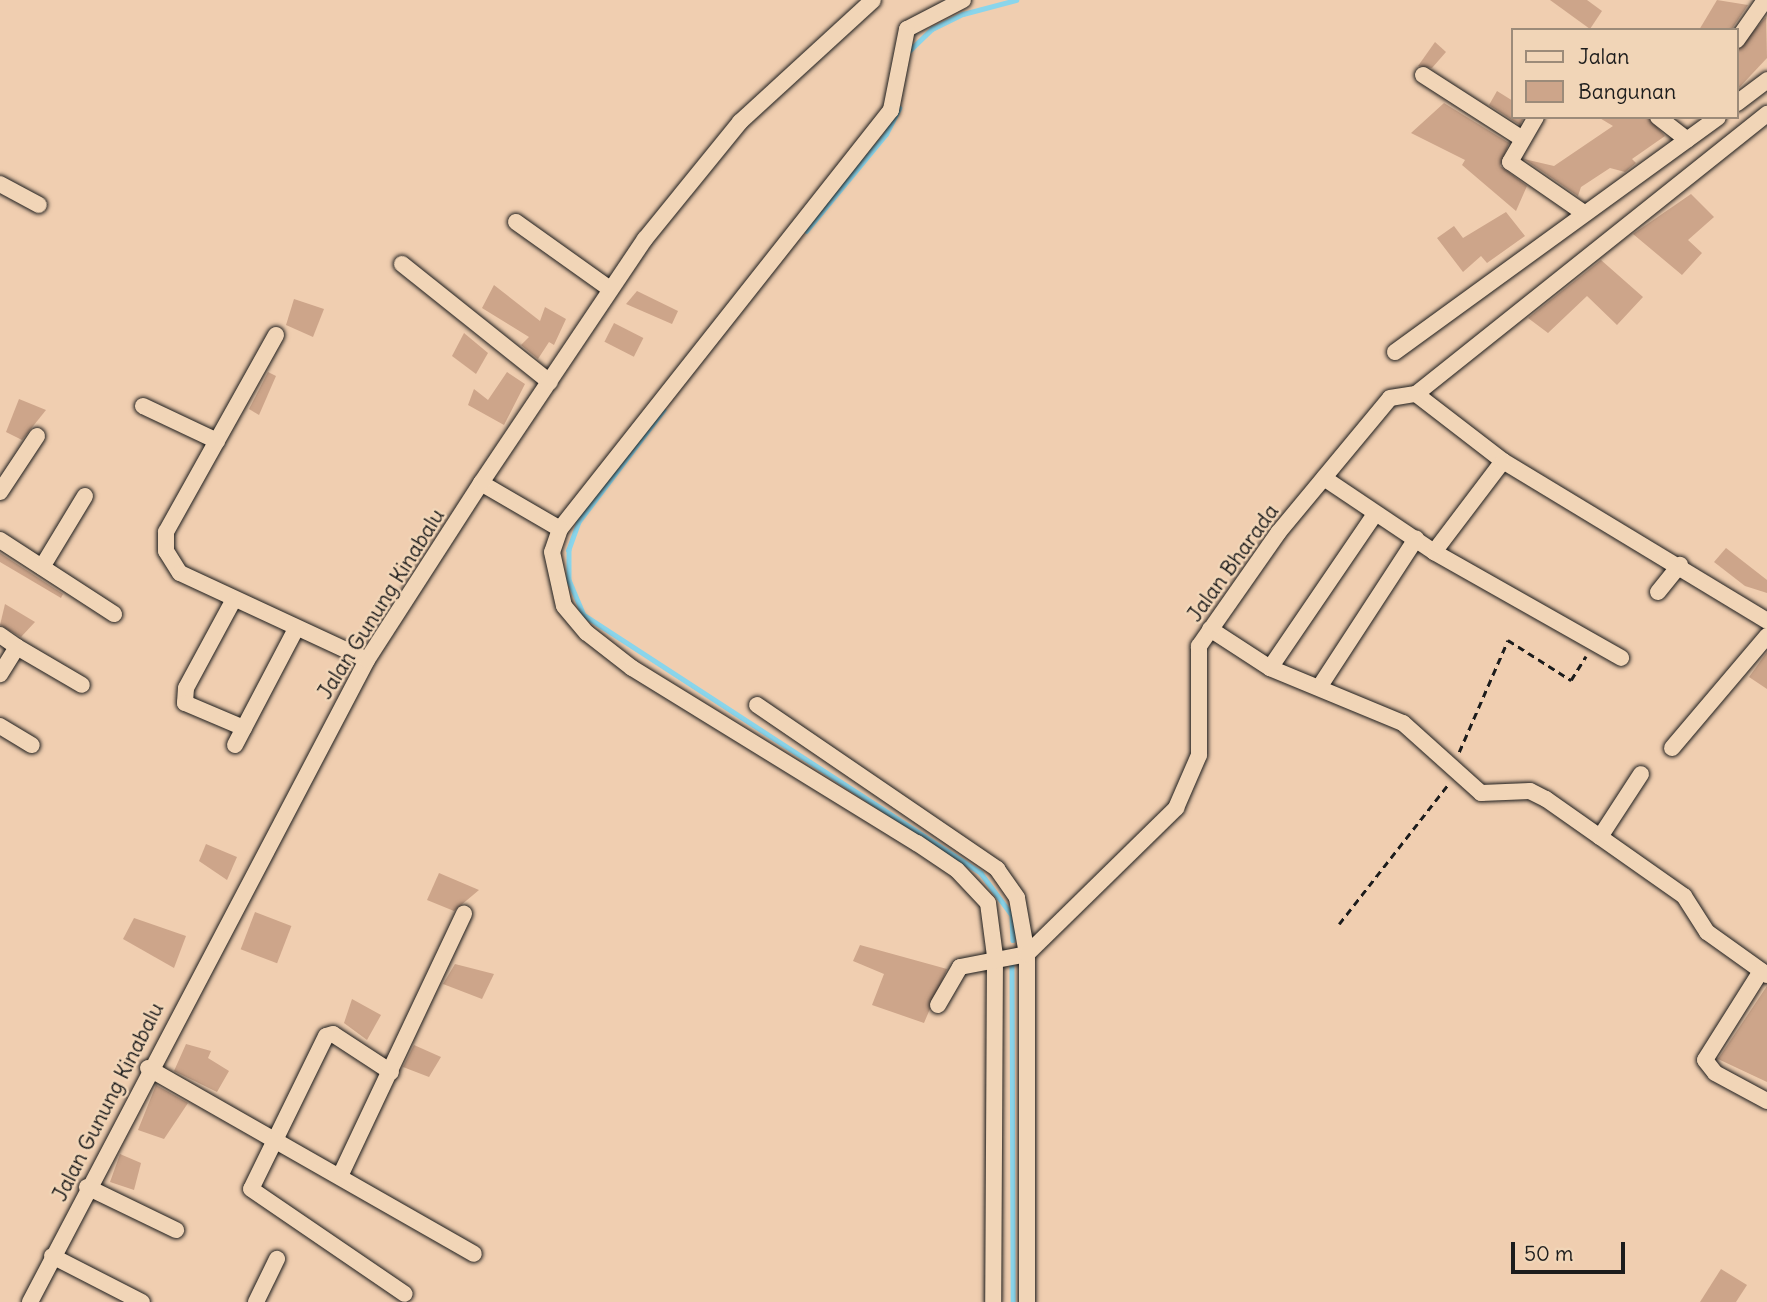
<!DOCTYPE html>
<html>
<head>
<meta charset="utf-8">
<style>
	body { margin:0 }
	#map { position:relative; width:1767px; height:1302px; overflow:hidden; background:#f0ceb0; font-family:Delius,sans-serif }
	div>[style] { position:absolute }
	.stream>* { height:4.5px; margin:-2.25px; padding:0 2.25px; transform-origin:2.25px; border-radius:2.25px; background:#8ad5eb }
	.building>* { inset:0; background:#cda58a; transform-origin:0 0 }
	.path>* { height:2.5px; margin-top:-1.25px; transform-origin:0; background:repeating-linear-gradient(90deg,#1c1c1c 0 7px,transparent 0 12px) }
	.roads { filter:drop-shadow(0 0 2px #1c1c1c) drop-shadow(0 0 2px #1c1c1c) }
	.street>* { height:16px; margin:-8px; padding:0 8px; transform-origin:8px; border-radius:8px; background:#f1d5b7 }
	span { translate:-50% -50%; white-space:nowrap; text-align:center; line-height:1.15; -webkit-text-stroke:5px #f1d5b7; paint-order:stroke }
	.street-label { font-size:21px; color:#1c1c1c }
	.legend { position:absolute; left:1511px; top:28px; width:228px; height:91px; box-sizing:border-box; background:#f1d5b7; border:2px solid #9c8b79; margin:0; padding:9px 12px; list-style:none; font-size:21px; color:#1c1c1c }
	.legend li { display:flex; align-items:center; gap:14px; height:35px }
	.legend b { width:35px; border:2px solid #9c8b79 }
	.scale { position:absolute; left:1511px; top:1242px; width:114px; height:32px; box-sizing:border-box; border:4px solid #1c1c1c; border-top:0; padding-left:9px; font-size:21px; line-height:24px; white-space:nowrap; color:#1c1c1c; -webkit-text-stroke:5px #f1d5b7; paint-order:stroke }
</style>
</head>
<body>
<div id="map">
	<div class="stream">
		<div style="left:909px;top:51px;width:32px;rotate:-44deg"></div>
		<div style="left:932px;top:29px;width:34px;rotate:-26deg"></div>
		<div style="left:963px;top:14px;width:55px;rotate:-14.8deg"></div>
		<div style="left:806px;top:231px;width:126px;rotate:-50.5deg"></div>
		<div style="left:886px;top:134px;width:29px;rotate:-63deg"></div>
		<div style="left:664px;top:410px;width:141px;rotate:127.2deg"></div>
		<div style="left:579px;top:522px;width:30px;rotate:110deg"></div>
		<div style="left:569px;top:550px;width:30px;rotate:90deg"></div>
		<div style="left:569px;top:580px;width:38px;rotate:67deg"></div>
		<div style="left:584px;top:615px;width:473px;rotate:33deg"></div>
		<div style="left:981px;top:873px;width:52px;rotate:53.6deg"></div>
		<div style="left:1012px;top:915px;width:25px;rotate:88deg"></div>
		<div style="left:1012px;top:962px;width:340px;rotate:89.8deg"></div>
	</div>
	<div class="building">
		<div style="clip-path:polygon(1550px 0,1587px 0,1602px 11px,1590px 29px)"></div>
		<div style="clip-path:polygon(1717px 0,1748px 5px,1731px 30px,1699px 30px)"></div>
		<div style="clip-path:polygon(1766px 17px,1767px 58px,1737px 90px,1737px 50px)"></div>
		<div style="clip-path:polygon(1435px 42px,1446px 52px,1432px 68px,1418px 66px)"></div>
		<div style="clip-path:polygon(1497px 91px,1513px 101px,1513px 117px,1524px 117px,1520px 125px,1489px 105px)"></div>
		<div style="clip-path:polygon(1444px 103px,1509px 143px,1500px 166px,1527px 186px,1516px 211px,1462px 165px,1465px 160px,1411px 133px)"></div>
		<div style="clip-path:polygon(1598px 117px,1648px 117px,1665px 136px,1632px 159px,1636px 163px,1625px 172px,1610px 168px,1581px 187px,1578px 196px,1524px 159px,1554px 166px,1613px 126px)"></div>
		<div style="clip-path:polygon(1691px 194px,1714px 217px,1688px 240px,1702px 253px,1682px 275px,1633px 234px)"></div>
		<div style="clip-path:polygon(1506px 212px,1525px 236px,1487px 263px,1481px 256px,1463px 272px,1437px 238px,1454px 226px,1463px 238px)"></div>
		<div style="clip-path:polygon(1601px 260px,1643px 297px,1617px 325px,1587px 296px,1548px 333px,1528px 318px)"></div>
		<div style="clip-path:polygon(494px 285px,540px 321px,545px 307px,566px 319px,554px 345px,549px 342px,538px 359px,521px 345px,529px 337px,482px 308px)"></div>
		<div style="clip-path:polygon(637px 291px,678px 311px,672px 324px,626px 304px)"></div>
		<div style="clip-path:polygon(294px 299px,324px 309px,313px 337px,286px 325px)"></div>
		<div style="left:614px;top:323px;width:33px;height:21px;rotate:27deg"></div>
		<div style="clip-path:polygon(464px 333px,488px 353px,476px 374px,452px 356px)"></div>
		<div style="clip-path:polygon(268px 372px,276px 376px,259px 415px,249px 409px)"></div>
		<div style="clip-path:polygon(507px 372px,525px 384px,504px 425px,468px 405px,474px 389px,488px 400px)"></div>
		<div style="clip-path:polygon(19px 399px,46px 410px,22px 440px,6px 432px)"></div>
		<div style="clip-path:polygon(1726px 548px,1767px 580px,1767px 593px,1745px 586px,1714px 562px)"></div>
		<div style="clip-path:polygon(0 553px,63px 594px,61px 598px,0 562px)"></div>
		<div style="clip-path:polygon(5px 604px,35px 622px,21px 637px,0 625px)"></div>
		<div style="clip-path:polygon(1767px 652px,1767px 689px,1749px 677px)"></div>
		<div style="clip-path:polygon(206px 844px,237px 857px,227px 880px,199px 861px)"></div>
		<div style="clip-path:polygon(439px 873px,479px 890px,454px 911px,427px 900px)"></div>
		<div style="left:255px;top:912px;width:39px;height:40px;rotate:21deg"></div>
		<div style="clip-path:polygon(134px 918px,186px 936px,174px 968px,123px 939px)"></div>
		<div style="clip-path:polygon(860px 945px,947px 969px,924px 1023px,872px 1005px,884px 974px,853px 961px)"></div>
		<div style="clip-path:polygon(455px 964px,494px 974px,482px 999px,443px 984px)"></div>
		<div style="clip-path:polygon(1767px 986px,1767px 1082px,1718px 1059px)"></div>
		<div style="clip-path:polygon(352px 999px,381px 1015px,367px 1040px,344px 1023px)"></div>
		<div style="clip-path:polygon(186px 1044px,211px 1051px,208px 1058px,229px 1071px,217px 1092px,174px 1071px)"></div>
		<div style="clip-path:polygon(414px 1045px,441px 1057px,429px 1077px,403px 1067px)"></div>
		<div style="clip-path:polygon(156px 1085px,188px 1103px,164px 1139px,138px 1130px)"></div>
		<div style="clip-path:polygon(120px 1154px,141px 1163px,134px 1190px,110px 1182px)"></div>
		<div style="clip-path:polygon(1721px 1269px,1747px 1285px,1736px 1302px,1700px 1302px)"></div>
	</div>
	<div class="path">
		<div style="left:1459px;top:752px;width:122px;rotate:-66.4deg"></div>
		<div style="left:1508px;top:640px;width:75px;rotate:32.4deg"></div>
		<div style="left:1571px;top:680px;width:28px;rotate:-58deg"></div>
		<div style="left:1339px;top:924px;width:179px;rotate:-52deg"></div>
	</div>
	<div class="roads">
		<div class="street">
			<div style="left:963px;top:0;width:63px;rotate:152.6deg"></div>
			<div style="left:907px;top:29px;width:83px;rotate:101.2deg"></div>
			<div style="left:891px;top:110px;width:534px;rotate:128.31deg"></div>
			<div style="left:560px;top:529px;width:24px;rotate:109deg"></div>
			<div style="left:552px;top:552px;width:55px;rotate:77.5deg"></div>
			<div style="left:564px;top:606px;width:35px;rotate:50deg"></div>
			<div style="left:587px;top:633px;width:57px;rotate:37.9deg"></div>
			<div style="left:632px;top:668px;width:334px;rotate:31.6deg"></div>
			<div style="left:917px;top:843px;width:48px;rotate:34deg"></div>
			<div style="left:957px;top:870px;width:45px;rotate:46.8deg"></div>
			<div style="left:988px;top:903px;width:53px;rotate:82.5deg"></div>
			<div style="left:995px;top:956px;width:346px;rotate:90.3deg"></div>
			<div style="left:1737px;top:40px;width:49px;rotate:-55deg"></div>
			<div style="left:1423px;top:75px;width:117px;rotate:32.7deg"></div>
			<div style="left:1737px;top:103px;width:38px;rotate:-37deg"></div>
			<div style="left:1536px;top:117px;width:52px;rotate:120deg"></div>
			<div style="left:1510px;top:162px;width:90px;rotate:34.6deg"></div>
			<div style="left:1658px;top:117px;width:37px;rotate:38deg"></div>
			<div style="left:0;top:184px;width:44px;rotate:28.3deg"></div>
			<div style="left:516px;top:222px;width:115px;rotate:35.5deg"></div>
			<div style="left:402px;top:264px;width:189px;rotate:38.6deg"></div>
			<div style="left:276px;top:335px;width:226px;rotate:119.2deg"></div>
			<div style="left:166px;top:532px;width:19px;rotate:90deg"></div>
			<div style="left:166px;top:551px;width:26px;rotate:58deg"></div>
			<div style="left:180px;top:573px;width:206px;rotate:24.9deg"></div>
			<div style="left:1395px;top:352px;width:399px;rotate:-36deg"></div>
			<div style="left:1416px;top:394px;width:449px;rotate:-38.6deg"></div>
			<div style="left:143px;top:406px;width:82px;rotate:25.3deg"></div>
			<div style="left:1324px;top:478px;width:133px;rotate:33.9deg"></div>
			<div style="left:1434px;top:552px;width:215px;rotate:29.5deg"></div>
			<div style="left:481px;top:483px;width:91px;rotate:30.2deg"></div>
			<div style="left:0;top:492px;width:67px;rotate:-56.5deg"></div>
			<div style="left:0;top:540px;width:136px;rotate:33deg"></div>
			<div style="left:1434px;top:552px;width:114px;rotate:-52.8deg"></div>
			<div style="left:42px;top:567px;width:83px;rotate:-58.8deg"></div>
			<div style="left:1658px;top:592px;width:35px;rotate:-51deg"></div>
			<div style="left:233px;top:601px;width:99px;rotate:118.4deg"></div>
			<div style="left:186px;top:688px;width:15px;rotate:94deg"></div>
			<div style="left:185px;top:703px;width:64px;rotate:23deg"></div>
			<div style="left:1210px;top:629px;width:72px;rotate:33deg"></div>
			<div style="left:1270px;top:668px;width:144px;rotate:22.5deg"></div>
			<div style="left:1403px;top:723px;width:105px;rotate:41.9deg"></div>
			<div style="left:1481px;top:793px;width:49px;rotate:-2.3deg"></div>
			<div style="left:1530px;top:791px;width:18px;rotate:27deg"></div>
			<div style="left:1546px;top:799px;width:169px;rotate:35.1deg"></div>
			<div style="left:1684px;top:896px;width:43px;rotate:57.4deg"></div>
			<div style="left:1707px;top:932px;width:74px;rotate:35.6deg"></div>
			<div style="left:0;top:635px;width:21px;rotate:35deg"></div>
			<div style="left:17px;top:647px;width:32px;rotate:122deg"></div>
			<div style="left:17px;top:647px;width:75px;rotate:30.3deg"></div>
			<div style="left:1270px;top:668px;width:186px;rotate:-55.7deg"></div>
			<div style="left:1320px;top:686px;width:176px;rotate:-56.9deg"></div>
			<div style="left:757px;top:705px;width:291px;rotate:34.3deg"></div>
			<div style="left:997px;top:869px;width:35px;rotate:55deg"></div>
			<div style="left:1017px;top:898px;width:57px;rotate:79.9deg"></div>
			<div style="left:1027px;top:954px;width:348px;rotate:90deg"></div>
			<div style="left:0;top:726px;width:37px;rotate:31deg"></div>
			<div style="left:235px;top:745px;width:131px;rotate:-62.3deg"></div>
			<div style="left:1672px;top:748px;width:147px;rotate:-49.7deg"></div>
			<div style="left:1600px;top:837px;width:75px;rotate:-56.9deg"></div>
			<div style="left:1761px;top:971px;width:105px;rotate:122.2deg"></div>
			<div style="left:1705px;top:1060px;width:16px;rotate:52deg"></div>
			<div style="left:1715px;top:1073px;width:59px;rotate:28.3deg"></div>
			<div style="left:938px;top:1005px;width:44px;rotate:-59.9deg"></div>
			<div style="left:960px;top:967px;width:68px;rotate:-11deg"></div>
			<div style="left:1027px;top:954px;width:209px;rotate:-44.4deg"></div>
			<div style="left:1176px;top:808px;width:58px;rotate:-66.5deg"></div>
			<div style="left:1199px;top:755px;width:109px;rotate:-90deg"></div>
			<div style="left:1199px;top:646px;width:138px;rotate:-55deg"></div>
			<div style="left:1278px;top:533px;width:175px;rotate:-50.3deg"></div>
			<div style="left:1390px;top:398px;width:26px;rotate:-9deg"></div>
			<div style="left:1416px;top:394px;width:110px;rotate:37.6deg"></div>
			<div style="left:1503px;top:461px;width:309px;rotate:31.2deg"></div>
			<div style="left:148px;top:1068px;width:375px;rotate:29.7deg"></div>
			<div style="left:391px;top:1072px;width:69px;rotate:-146.8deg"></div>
			<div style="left:333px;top:1034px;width:7px;rotate:164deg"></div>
			<div style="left:326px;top:1036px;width:170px;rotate:116.1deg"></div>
			<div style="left:251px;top:1189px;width:186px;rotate:34.3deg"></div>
			<div style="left:341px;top:1174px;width:288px;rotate:-64.7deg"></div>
			<div style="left:87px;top:1187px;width:99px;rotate:25.8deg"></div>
			<div style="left:52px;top:1256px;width:101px;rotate:27.1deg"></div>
			<div style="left:30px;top:1302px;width:725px;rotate:-62.3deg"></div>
			<div style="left:367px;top:660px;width:211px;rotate:-57.2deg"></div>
			<div style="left:481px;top:483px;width:294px;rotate:-56.1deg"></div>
			<div style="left:645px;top:239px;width:151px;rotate:-50.9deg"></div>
			<div style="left:740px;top:122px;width:180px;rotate:-42.5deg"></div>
			<div style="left:256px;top:1302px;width:48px;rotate:-64deg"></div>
		</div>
	</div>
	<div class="street-label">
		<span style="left:1233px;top:563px;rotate:-54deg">Jalan Bharada</span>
		<span style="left:381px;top:604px;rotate:-58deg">Jalan Gunung Kinabalu</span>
		<span style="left:108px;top:1102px;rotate:-63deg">Jalan Gunung Kinabalu</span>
	</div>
	<ul class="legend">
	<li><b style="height:9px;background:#f1d5b7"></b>Jalan</li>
	<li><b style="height:19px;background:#cda58a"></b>Bangunan</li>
	</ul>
	<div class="scale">50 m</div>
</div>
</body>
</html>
